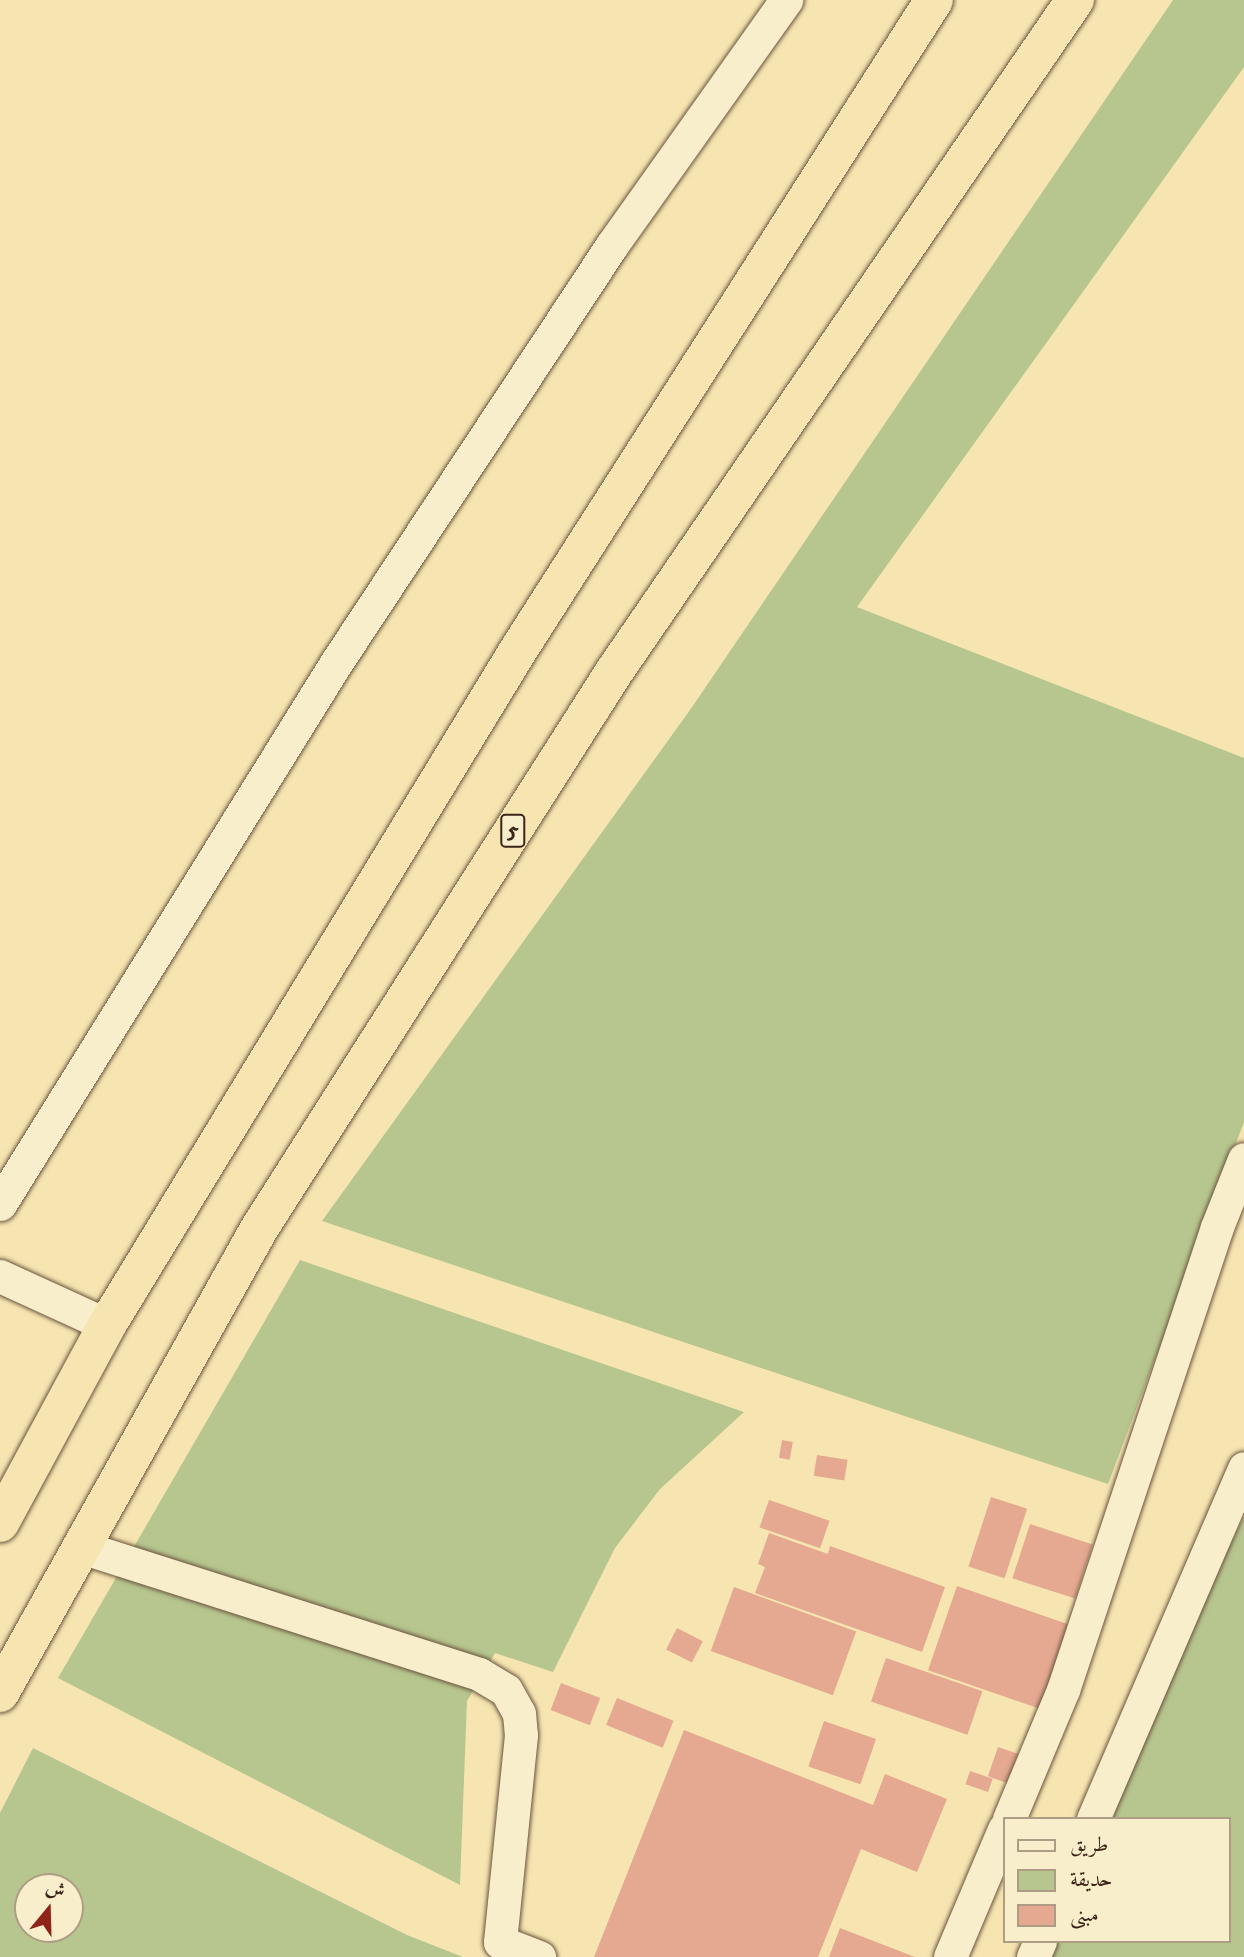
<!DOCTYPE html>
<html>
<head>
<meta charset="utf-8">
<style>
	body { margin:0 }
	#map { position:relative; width:1244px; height:1957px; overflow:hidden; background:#f6e5b1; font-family:"IM FELL DW Pica",Amiri,serif }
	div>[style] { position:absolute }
	.green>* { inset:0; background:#b7c68f }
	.building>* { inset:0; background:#e4a990; transform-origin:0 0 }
	.roads { filter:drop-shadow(0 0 2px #6a543e) drop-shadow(0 0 2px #6a543e) }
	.minor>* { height:33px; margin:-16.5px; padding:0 16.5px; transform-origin:16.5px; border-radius:16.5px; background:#f9eecc }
	.highway>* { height:38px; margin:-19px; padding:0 19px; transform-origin:19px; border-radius:19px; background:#f6e5b1 }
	span { translate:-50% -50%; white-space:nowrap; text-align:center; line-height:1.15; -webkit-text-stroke:7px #f9eecc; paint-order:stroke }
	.shield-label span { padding:2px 5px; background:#f9eecc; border:2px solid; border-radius:5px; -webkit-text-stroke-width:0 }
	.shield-label { font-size:23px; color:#3c2418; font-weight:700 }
	.legend { position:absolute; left:1003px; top:1817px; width:228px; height:126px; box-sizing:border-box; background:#f9eecc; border:2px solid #ad9d84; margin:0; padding:9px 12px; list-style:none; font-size:21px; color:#3c2418 }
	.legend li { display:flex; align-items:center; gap:14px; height:35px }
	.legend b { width:35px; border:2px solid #ad9d84 }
	.north { position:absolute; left:14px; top:1873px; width:70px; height:70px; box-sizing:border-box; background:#f9eecc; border:2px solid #ad9d84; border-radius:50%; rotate:19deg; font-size:19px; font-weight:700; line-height:28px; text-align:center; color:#3c2418 }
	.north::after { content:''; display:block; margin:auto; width:24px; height:32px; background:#8f2418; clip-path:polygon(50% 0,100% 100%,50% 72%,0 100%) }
</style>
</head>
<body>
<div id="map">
	<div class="green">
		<div style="clip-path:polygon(1173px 0,1244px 0,1244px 67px,857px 607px,1244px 758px,1244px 1122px,1108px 1484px,322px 1221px,690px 710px)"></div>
		<div style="clip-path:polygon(300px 1260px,744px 1412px,660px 1489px,615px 1548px,553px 1672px,495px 1653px,467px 1701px,460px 1885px,58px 1678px)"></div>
		<div style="clip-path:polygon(1244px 1516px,1244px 1957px,1018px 1957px,1025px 1941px,1228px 1941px,1228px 1819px,1079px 1819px,1180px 1646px)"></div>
		<div style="clip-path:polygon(evenodd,33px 1748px,407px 1935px,463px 1957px,0 1957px,0 1813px,33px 1748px,70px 1887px,70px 1929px,28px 1929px,28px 1887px,70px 1887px)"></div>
	</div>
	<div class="building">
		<div style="left:782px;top:1440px;width:11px;height:18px;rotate:10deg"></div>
		<div style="left:817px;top:1455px;width:31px;height:21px;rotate:9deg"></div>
		<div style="left:991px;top:1497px;width:38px;height:73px;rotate:18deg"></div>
		<div style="left:769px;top:1500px;width:64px;height:29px;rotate:19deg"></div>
		<div style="left:1030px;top:1524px;width:66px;height:57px;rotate:18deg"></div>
		<div style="clip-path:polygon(769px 1533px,828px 1554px,830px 1546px,945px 1587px,922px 1652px,755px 1593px,765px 1567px,758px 1564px)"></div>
		<div style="left:957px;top:1586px;width:119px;height:89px;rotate:19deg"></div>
		<div style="left:734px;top:1587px;width:130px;height:68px;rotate:20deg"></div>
		<div style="left:677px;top:1628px;width:29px;height:24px;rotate:27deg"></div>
		<div style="left:886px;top:1658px;width:102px;height:46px;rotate:19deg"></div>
		<div style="left:561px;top:1683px;width:42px;height:29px;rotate:21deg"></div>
		<div style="left:617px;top:1698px;width:61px;height:29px;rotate:22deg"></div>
		<div style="left:824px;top:1721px;width:55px;height:48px;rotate:19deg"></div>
		<div style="clip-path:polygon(684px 1730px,873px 1805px,885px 1774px,947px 1799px,917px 1872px,861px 1849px,818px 1957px,594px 1957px)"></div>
		<div style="left:998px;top:1747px;width:21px;height:31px;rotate:19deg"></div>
		<div style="left:970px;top:1771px;width:24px;height:14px;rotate:19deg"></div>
		<div style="clip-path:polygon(840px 1928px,915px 1957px,829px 1957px)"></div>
	</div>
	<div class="roads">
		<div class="minor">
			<div style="left:0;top:1204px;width:637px;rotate:-58.16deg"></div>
			<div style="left:336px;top:663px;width:501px;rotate:-56.56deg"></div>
			<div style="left:612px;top:245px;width:301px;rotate:-54.6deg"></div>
			<div style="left:0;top:1276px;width:118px;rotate:24.6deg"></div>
			<div style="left:81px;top:1547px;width:418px;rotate:17.7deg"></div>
			<div style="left:479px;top:1674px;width:31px;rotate:31deg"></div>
			<div style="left:506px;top:1690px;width:26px;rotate:61deg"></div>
			<div style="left:519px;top:1713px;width:22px;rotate:85deg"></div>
			<div style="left:521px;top:1735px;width:208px;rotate:95.8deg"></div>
			<div style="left:500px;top:1942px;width:42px;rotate:21deg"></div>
			<div style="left:1009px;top:1819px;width:140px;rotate:-67.3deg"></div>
			<div style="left:1063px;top:1690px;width:488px;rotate:-71.6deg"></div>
			<div style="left:1217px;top:1227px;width:73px;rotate:-68.3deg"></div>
			<div style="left:1093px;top:1819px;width:382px;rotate:-66.7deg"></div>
			<div style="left:950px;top:1957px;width:139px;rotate:-67.1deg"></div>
			<div style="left:1033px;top:1957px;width:17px;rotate:-66deg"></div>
		</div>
		<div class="highway">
			<div style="left:0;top:1523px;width:225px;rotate:-61.6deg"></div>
			<div style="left:107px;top:1325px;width:792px;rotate:-58.64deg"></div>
			<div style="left:519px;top:649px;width:770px;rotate:-57.4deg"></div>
			<div style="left:0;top:1693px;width:531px;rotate:-60.83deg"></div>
			<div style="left:259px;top:1229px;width:661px;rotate:-57.49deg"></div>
			<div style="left:614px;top:672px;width:815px;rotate:-55.55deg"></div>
		</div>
	</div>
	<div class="shield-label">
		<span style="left:513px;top:831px">5</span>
	</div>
	<ul class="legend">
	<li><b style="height:9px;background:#f9eecc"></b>طريق</li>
	<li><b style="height:19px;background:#b7c68f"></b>حديقة</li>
	<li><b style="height:19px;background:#e4a990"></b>مبنى</li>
	</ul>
	<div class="north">ش</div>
</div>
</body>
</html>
